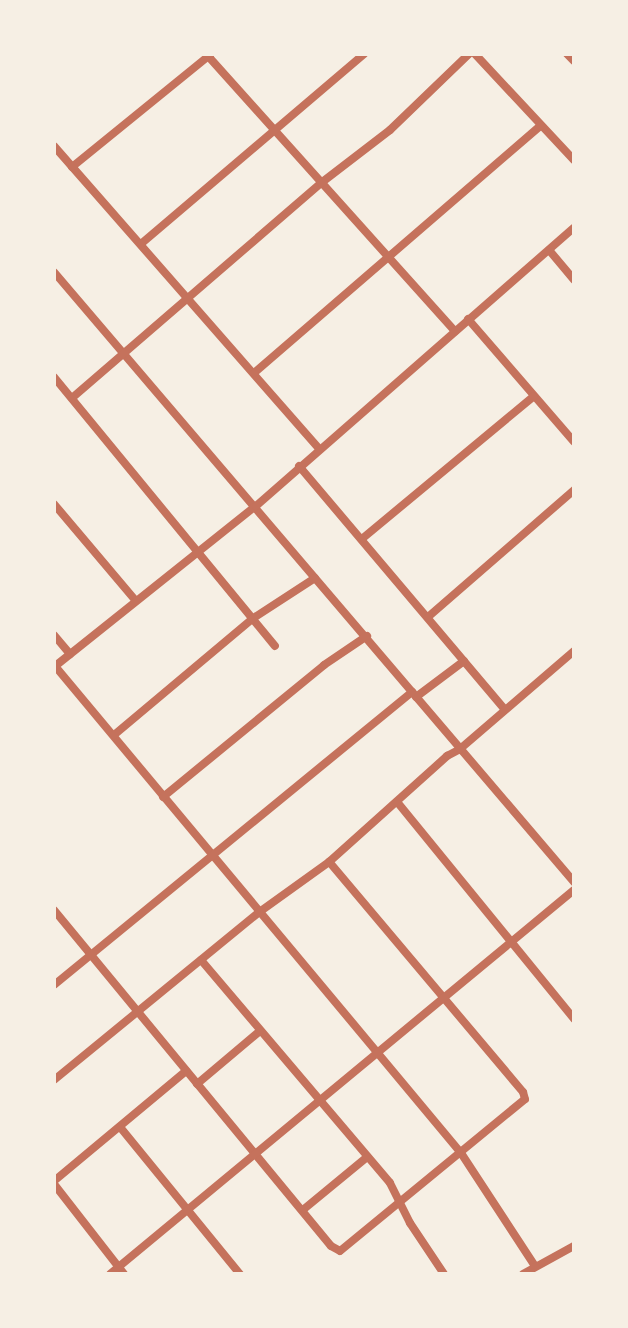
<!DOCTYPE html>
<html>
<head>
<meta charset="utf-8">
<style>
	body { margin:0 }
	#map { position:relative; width:628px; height:1328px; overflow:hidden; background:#f6efe4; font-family:"Public Sans",sans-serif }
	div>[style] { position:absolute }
	.minor>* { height:8px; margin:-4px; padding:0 4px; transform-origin:4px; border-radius:4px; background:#c5725c }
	span { translate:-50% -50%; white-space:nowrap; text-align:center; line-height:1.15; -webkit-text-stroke:6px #f6efe4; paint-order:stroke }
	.frame { position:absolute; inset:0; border:56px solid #f6efe4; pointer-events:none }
</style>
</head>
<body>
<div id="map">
	<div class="minor">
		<div style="left:475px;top:54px;width:145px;rotate:47deg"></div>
		<div style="left:567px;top:54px;width:10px;rotate:45deg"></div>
		<div style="left:208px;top:56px;width:370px;rotate:48.1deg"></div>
		<div style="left:54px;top:146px;width:401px;rotate:48.8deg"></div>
		<div style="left:72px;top:167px;width:178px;rotate:-39.1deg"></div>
		<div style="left:142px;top:243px;width:292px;rotate:-40.4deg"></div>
		<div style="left:549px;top:250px;width:39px;rotate:50deg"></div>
		<div style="left:54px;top:272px;width:802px;rotate:49.55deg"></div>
		<div style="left:468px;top:319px;width:162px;rotate:49.2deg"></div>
		<div style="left:254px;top:373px;width:379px;rotate:-40.8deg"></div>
		<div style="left:54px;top:377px;width:348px;rotate:50.6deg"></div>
		<div style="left:72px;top:398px;width:329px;rotate:-40.8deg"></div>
		<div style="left:321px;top:183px;width:87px;rotate:-37.5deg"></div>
		<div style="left:390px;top:130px;width:110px;rotate:-43.9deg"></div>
		<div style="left:299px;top:466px;width:319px;rotate:49.8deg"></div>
		<div style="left:54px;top:504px;width:126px;rotate:49.8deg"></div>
		<div style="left:363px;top:538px;width:221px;rotate:-39.7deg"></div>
		<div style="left:428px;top:617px;width:194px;rotate:-41deg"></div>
		<div style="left:54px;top:635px;width:25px;rotate:50deg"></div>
		<div style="left:55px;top:666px;width:634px;rotate:50.18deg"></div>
		<div style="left:461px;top:1153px;width:135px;rotate:56.8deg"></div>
		<div style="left:54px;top:667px;width:258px;rotate:-38.6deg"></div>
		<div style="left:256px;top:506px;width:422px;rotate:-41.2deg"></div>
		<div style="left:416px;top:697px;width:60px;rotate:-36.9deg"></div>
		<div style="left:114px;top:735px;width:180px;rotate:-40deg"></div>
		<div style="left:252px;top:619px;width:75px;rotate:-33.1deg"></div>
		<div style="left:163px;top:797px;width:208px;rotate:-39.3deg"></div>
		<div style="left:324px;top:665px;width:52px;rotate:-34deg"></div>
		<div style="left:398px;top:803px;width:279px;rotate:50.8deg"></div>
		<div style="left:54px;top:910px;width:435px;rotate:50.5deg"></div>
		<div style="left:331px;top:1246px;width:10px;rotate:29deg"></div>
		<div style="left:340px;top:1251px;width:239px;rotate:-39.4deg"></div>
		<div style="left:525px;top:1099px;width:7px;rotate:-106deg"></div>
		<div style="left:523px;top:1092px;width:301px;rotate:-130.1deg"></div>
		<div style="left:201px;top:960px;width:292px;rotate:49.7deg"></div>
		<div style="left:390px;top:1183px;width:45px;rotate:63.4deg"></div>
		<div style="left:410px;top:1223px;width:61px;rotate:56.3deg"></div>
		<div style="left:54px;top:985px;width:463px;rotate:-39.3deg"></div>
		<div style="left:54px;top:1080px;width:264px;rotate:-39.3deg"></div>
		<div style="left:258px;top:913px;width:87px;rotate:-35.7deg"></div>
		<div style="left:329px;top:862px;width:159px;rotate:-41.9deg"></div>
		<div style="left:447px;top:756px;width:15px;rotate:-28deg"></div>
		<div style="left:460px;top:749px;width:150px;rotate:-40.7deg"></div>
		<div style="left:197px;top:1084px;width:82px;rotate:-40.1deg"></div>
		<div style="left:120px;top:1127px;width:190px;rotate:50.8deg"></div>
		<div style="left:54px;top:1181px;width:172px;rotate:-39.8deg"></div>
		<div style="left:54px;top:1184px;width:114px;rotate:52.1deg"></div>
		<div style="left:304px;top:1209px;width:82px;rotate:-39.5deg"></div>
		<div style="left:110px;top:1274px;width:602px;rotate:-39.61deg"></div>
		<div style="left:523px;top:1274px;width:58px;rotate:-28.8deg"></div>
	</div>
	<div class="frame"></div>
</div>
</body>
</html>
